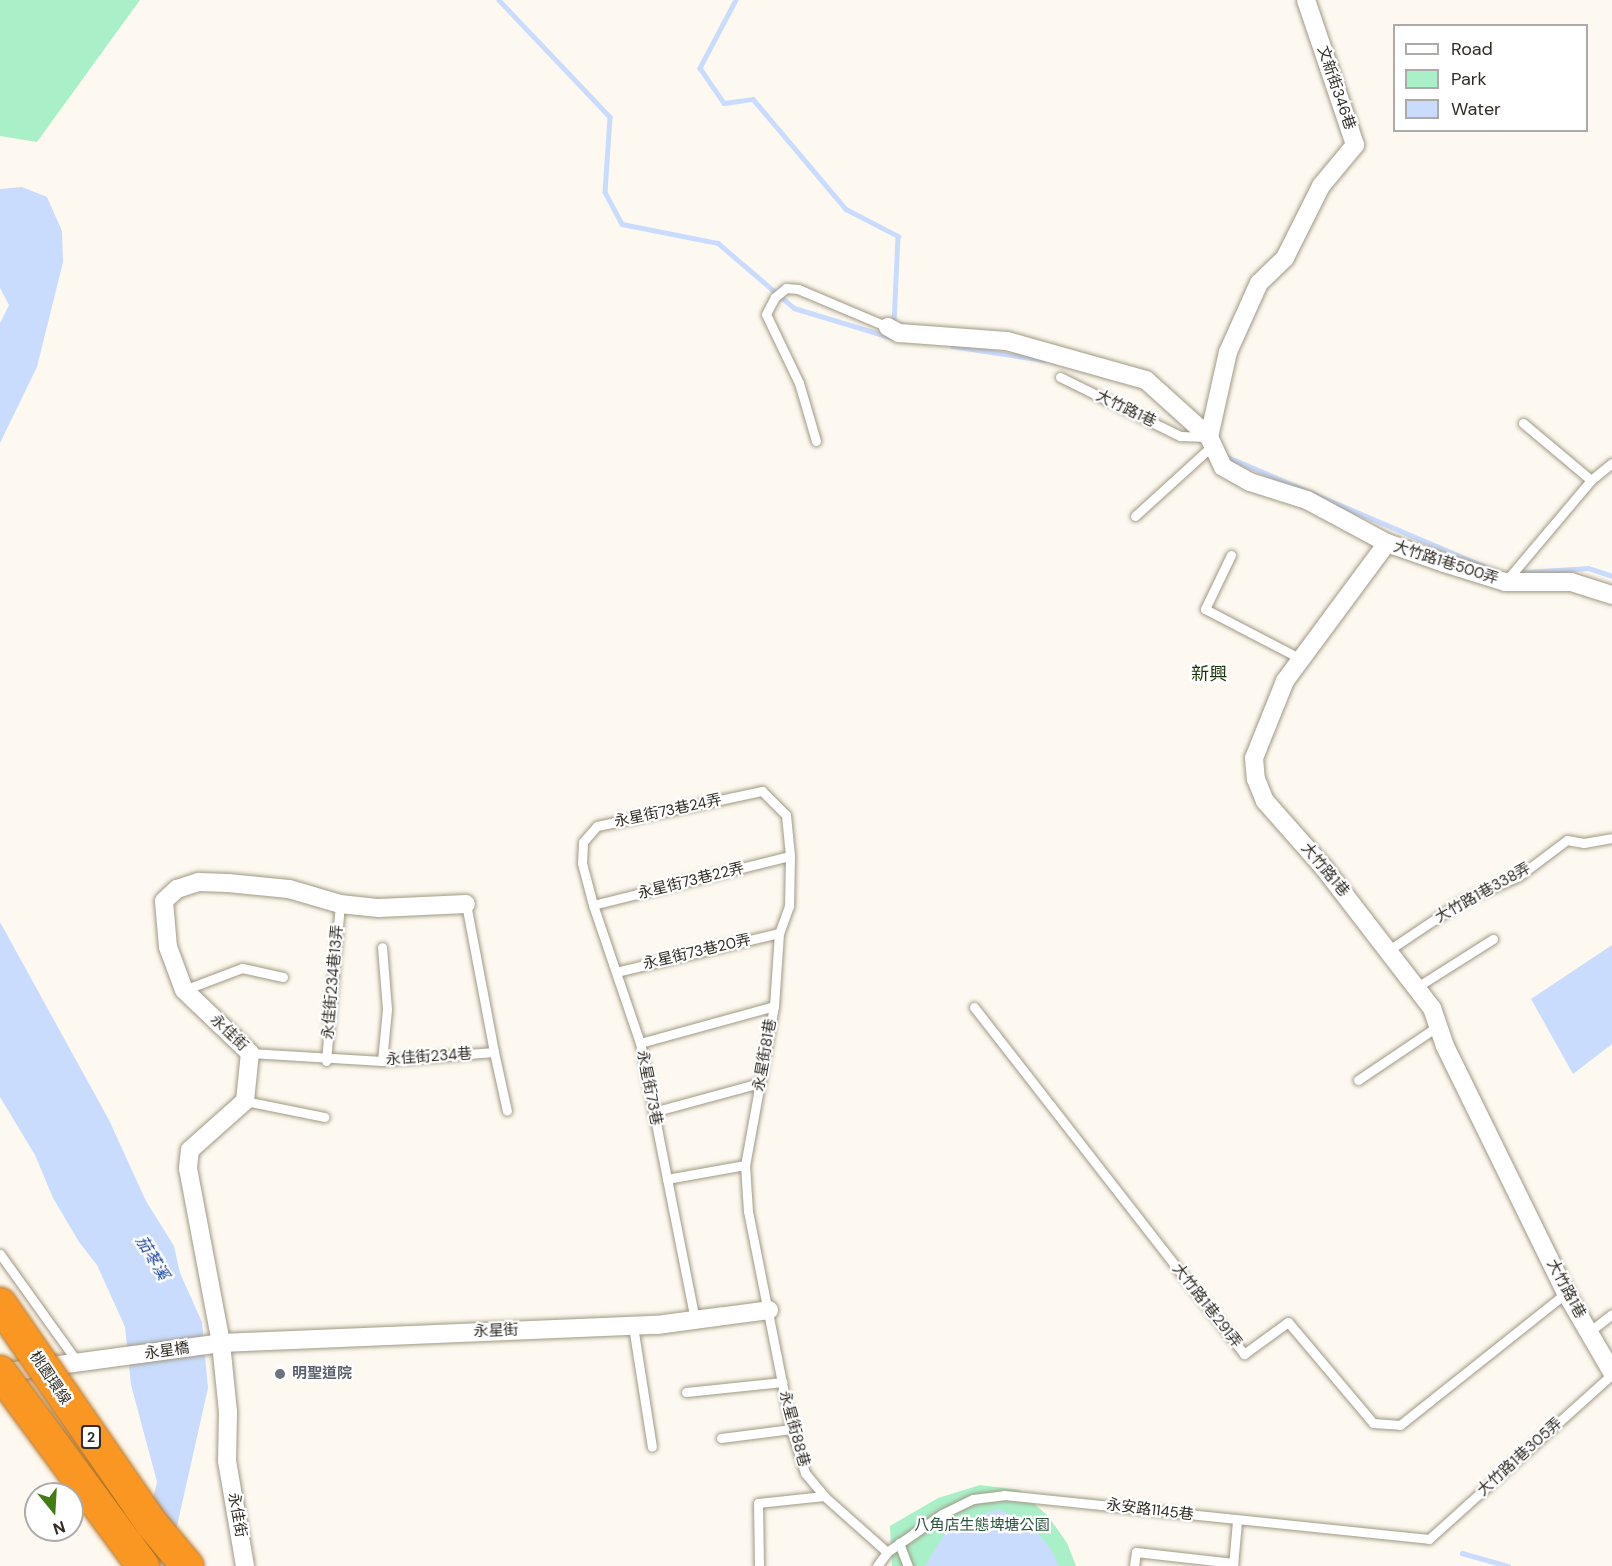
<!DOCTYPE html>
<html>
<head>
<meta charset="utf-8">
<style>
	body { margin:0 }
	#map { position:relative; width:1612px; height:1566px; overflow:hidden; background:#fdf9f0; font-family:"DM Sans","Noto Sans TC",sans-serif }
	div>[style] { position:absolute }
	.green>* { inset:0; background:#a9f0c9 }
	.water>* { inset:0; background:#c9dcfe }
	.stream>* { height:4.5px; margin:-2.25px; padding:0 2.25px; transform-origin:2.25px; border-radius:2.25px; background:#c9dcfe }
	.roads { filter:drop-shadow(0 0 2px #a19883) drop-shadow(0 0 2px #a19883) }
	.lane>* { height:9px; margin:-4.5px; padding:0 4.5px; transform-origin:4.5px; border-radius:4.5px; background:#fff }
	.street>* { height:18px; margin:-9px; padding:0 9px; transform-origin:9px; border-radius:9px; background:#fff }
	.bridges { filter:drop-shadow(0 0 2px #b37223) drop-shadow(0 0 2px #b37223) }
	.highway-bridge>* { height:32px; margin:-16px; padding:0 16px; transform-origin:16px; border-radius:16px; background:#fa9723 }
	.dots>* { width:16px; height:16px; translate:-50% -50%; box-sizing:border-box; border:3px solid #fff; border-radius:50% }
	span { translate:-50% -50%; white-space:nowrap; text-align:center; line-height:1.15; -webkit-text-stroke:4.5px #fff; paint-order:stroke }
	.shield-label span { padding:2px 4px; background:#fff; border:2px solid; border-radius:4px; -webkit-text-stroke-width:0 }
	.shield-label { font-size:14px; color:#302c24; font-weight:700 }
	.street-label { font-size:15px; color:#302c24 }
	.worship-label { font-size:15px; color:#5b616d; font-weight:700 }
	.left { translate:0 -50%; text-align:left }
	.park-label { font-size:15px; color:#27543d }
	.water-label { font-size:16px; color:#1742a0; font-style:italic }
	.quarter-label { font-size:18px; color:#183303 }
	.legend { position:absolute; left:1393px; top:24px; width:195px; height:108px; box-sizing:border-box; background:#fff; border:2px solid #acaba7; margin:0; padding:8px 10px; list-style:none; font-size:18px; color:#302c24 }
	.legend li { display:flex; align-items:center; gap:12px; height:30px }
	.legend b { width:30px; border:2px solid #acaba7 }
	.north { position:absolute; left:24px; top:1482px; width:60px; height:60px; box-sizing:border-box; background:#fff; border:2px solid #acaba7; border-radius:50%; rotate:162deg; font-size:16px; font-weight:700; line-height:24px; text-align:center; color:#302c24 }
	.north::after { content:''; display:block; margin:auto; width:21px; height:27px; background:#437c13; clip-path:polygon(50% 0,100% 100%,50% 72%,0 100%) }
</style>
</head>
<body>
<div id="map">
	<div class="green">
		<div style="clip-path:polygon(0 0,140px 0,37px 142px,0 136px)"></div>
		<div style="clip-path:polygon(980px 1485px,1019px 1490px,1048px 1516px,1067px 1543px,1076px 1566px,892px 1566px,890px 1526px,938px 1498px)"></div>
	</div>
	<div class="water">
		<div style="clip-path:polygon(22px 187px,47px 197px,62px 231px,63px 262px,37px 367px,0 443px,0 323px,9px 305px,0 288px,0 189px)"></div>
		<div style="clip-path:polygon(0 922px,109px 1120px,146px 1201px,174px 1246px,180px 1273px,202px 1322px,208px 1388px,168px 1566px,136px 1566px,157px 1482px,131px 1385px,125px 1327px,97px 1265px,79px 1242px,53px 1198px,35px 1155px,0 1097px)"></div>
		<div style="clip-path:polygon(1612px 945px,1612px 1044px,1573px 1074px,1531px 999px)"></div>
		<div style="clip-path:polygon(999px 1509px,1030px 1525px,1049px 1546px,1059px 1566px,925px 1566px,950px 1525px)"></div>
	</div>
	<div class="stream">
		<div style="left:499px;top:0;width:161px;rotate:46.5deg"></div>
		<div style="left:610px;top:117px;width:75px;rotate:93.8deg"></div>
		<div style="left:605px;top:192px;width:36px;rotate:62deg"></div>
		<div style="left:622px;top:224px;width:98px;rotate:11.2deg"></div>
		<div style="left:718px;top:243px;width:100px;rotate:40.5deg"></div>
		<div style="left:794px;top:308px;width:100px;rotate:16.8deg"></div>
		<div style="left:736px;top:0;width:77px;rotate:117.9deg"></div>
		<div style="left:700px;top:68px;width:42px;rotate:55.6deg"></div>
		<div style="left:724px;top:103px;width:29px;rotate:-8deg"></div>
		<div style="left:753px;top:99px;width:144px;rotate:49.8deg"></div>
		<div style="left:846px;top:209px;width:59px;rotate:27.4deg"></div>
		<div style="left:898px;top:236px;width:89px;rotate:92.6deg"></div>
		<div style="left:952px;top:346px;width:93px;rotate:8.7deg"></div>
		<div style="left:1223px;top:455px;width:286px;rotate:23.1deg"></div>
		<div style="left:1514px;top:573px;width:74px;rotate:-3.9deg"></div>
		<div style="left:1588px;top:568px;width:25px;rotate:18deg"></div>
		<div style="left:1462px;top:1553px;width:48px;rotate:15.8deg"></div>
	</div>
	<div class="roads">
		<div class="lane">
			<div style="left:1060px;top:377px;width:134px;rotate:26.2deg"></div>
			<div style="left:1180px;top:436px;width:27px;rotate:2deg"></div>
			<div style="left:1523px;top:423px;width:89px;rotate:40deg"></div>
			<div style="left:816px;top:441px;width:60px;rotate:-106.3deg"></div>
			<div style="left:799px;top:383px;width:76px;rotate:-115.6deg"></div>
			<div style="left:766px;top:314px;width:19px;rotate:-62deg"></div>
			<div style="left:775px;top:297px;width:14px;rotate:-39deg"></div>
			<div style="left:786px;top:288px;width:12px;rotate:5deg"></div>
			<div style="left:798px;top:289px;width:98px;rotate:22.9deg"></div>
			<div style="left:1135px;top:516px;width:105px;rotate:-42.3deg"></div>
			<div style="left:1231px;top:555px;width:60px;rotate:115.7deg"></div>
			<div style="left:1205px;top:609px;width:108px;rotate:27.5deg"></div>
			<div style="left:1506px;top:581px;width:132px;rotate:-49.9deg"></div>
			<div style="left:1591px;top:480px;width:27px;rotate:-39deg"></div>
			<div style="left:593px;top:905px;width:203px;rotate:-14deg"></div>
			<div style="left:1389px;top:950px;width:88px;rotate:-33.9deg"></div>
			<div style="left:1462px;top:901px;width:62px;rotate:-23.7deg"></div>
			<div style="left:1519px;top:876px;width:60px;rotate:-36.9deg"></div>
			<div style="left:1567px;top:840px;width:17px;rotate:10deg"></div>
			<div style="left:1584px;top:843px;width:28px;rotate:-10deg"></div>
			<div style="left:616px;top:972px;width:168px;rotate:-13.5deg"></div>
			<div style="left:1417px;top:987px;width:90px;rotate:-32.3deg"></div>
			<div style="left:184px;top:990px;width:62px;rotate:-20.8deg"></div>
			<div style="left:242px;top:968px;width:42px;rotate:12.4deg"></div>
			<div style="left:974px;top:1007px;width:440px;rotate:52.1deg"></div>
			<div style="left:1244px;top:1354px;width:54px;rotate:-36deg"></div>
			<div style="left:1288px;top:1322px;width:132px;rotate:49.9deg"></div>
			<div style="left:1373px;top:1423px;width:27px;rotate:4deg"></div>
			<div style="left:1400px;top:1425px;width:212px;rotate:-38.5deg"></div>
			<div style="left:640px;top:1043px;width:139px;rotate:-15.4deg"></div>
			<div style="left:494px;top:1052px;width:60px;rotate:77.6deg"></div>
			<div style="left:250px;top:1053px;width:132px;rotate:3.5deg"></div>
			<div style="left:382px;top:1061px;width:112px;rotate:-4.6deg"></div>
			<div style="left:494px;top:1052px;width:151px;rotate:-100.7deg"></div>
			<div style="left:326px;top:1061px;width:158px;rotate:-84.9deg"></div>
			<div style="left:382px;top:1061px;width:52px;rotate:-84.5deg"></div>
			<div style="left:387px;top:1009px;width:62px;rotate:-94.6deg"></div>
			<div style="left:1358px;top:1080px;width:97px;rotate:-34deg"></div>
			<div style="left:245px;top:1101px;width:81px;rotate:11.4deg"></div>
			<div style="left:653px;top:1112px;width:111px;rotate:-15.2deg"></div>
			<div style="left:667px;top:1179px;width:79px;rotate:-10.2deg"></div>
			<div style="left:0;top:1254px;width:134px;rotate:54.4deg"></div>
			<div style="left:695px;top:1320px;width:282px;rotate:-101.2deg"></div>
			<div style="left:640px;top:1043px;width:146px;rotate:-108.8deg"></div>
			<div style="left:593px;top:905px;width:43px;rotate:-104.7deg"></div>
			<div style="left:582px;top:863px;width:21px;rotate:-87deg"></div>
			<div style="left:583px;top:842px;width:21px;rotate:-49deg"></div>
			<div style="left:597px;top:826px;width:169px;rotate:-12deg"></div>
			<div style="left:762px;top:791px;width:34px;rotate:45deg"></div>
			<div style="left:786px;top:815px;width:41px;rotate:84.4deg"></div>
			<div style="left:790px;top:856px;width:50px;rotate:91.1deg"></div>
			<div style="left:789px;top:906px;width:29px;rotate:110deg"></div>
			<div style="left:779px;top:933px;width:73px;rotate:93.9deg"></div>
			<div style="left:774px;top:1006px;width:162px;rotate:100.3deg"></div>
			<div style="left:745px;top:1165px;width:46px;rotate:86.3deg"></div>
			<div style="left:748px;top:1211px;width:222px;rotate:78.8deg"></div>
			<div style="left:791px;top:1429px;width:46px;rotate:72.3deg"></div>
			<div style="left:805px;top:1473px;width:30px;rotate:50deg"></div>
			<div style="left:824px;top:1496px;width:84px;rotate:41.6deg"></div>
			<div style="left:633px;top:1326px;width:122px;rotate:81.1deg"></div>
			<div style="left:1589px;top:1332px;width:29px;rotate:-38deg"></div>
			<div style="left:686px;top:1392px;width:97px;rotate:-5.9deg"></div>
			<div style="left:721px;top:1438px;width:71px;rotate:-7.3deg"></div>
			<div style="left:899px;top:1543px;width:25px;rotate:69deg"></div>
			<div style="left:759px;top:1566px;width:63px;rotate:-90.9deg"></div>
			<div style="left:758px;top:1503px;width:66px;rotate:-6.1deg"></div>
			<div style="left:877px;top:1566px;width:17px;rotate:-54deg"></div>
			<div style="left:887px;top:1552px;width:67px;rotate:-34.6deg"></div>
			<div style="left:942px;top:1514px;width:34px;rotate:-26deg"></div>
			<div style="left:973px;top:1499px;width:31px;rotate:-7deg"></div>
			<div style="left:1004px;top:1495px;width:427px;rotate:5.9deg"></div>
			<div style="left:1429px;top:1539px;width:246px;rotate:-42deg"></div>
			<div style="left:1134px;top:1566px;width:14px;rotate:-82deg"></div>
			<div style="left:1136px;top:1552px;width:98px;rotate:6.5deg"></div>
			<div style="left:1233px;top:1566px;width:45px;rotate:-84.9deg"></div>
		</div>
		<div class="street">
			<div style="left:1306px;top:0;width:153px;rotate:71.3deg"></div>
			<div style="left:1355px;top:145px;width:53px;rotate:129.7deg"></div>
			<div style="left:1321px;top:186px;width:80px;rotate:116.6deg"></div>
			<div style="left:1285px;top:258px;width:36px;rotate:136deg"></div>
			<div style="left:1259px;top:283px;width:76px;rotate:114.2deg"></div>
			<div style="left:1228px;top:352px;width:87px;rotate:102.6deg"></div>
			<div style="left:1209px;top:437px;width:33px;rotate:65deg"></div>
			<div style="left:1223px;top:467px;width:31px;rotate:29deg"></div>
			<div style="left:1250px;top:482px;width:60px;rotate:17.5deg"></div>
			<div style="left:1307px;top:500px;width:91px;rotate:28.3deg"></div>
			<div style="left:1387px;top:543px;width:60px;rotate:19.3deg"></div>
			<div style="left:1444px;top:563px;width:64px;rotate:17.3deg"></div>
			<div style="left:1505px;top:582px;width:66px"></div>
			<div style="left:1571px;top:582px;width:43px;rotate:17.6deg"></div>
			<div style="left:888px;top:327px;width:13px;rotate:29deg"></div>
			<div style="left:899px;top:333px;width:108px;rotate:4.2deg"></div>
			<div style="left:1007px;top:341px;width:144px;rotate:15.7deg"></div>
			<div style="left:1146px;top:380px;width:85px;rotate:42.1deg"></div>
			<div style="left:1387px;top:543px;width:172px;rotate:126.5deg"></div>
			<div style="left:1285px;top:681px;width:83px;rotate:111.9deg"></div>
			<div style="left:1254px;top:758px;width:21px;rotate:85deg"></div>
			<div style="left:1256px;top:779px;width:24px;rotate:68deg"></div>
			<div style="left:1265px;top:801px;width:89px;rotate:48.6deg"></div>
			<div style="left:1324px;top:868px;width:177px;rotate:52.4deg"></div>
			<div style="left:1432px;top:1008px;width:40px;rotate:71.1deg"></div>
			<div style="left:1445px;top:1046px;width:275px;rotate:63.9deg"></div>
			<div style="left:1566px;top:1293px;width:91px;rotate:59.8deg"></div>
			<div style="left:0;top:1373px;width:223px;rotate:-7.7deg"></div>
			<div style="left:221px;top:1343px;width:436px;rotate:-2.4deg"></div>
			<div style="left:657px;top:1325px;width:113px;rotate:-7.6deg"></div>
			<div style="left:245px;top:1566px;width:107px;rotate:-99.7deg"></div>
			<div style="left:227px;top:1461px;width:49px;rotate:-88.8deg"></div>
			<div style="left:228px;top:1412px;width:69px;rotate:-95.8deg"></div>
			<div style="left:221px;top:1343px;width:178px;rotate:-100.7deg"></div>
			<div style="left:188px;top:1168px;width:18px;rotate:-84deg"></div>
			<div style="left:190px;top:1150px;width:74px;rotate:-41.7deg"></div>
			<div style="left:245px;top:1101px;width:48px;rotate:-84.1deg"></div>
			<div style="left:250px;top:1053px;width:91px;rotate:-136.3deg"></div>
			<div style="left:184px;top:990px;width:46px;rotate:-110.4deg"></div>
			<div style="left:168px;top:947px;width:46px;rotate:-95deg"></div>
			<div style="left:164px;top:901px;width:18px;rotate:-43deg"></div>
			<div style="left:177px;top:889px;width:23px;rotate:-18deg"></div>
			<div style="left:199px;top:882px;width:29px;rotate:2deg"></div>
			<div style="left:228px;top:883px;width:61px;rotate:5.6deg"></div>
			<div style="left:289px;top:889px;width:53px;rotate:16.4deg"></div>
			<div style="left:340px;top:904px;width:39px;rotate:6deg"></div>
			<div style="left:379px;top:908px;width:87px;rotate:-2.6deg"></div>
		</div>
	</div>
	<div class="bridges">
		<div class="highway-bridge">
			<div style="left:0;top:1304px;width:267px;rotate:55.4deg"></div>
			<div style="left:152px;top:1524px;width:55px;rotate:50.2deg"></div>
			<div style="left:0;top:1372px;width:241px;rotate:53.6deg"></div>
		</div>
	</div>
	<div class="dots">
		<div style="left:280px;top:1374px;background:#6b7280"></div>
	</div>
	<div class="shield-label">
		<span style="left:91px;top:1437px">2</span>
	</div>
	<div class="street-label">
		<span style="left:1336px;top:88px;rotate:71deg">文新街346巷</span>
		<span style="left:1126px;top:409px;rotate:26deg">大竹路1巷</span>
		<span style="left:1446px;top:563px;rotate:18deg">大竹路1巷500弄</span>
		<span style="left:668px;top:811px;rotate:-12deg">永星街73巷24弄</span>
		<span style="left:1325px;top:870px;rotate:50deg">大竹路1巷</span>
		<span style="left:691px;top:881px;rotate:-14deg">永星街73巷22弄</span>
		<span style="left:1483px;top:893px;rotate:-29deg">大竹路1巷338弄</span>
		<span style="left:697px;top:952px;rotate:-13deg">永星街73巷20弄</span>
		<span style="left:333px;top:982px;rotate:-85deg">永佳街234巷13弄</span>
		<span style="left:229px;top:1033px;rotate:44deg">永佳街</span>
		<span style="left:765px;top:1055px;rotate:-80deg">永星街81巷</span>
		<span style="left:429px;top:1057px;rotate:-4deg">永佳街234巷</span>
		<span style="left:649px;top:1088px;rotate:79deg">永星街73巷</span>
		<span style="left:1566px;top:1289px;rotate:62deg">大竹路1巷</span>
		<span style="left:1207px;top:1306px;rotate:52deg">大竹路1巷291弄</span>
		<span style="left:496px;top:1331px;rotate:-2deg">永星街</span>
		<span style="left:167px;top:1351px;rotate:-8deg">永星橋</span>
		<span style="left:50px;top:1378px;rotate:56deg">桃園環線</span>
		<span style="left:794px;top:1429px;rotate:75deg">永星街88巷</span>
		<span style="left:1520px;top:1457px;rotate:-42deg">大竹路1巷305弄</span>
		<span style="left:1150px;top:1510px;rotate:7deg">永安路1145巷</span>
		<span style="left:237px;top:1515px;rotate:80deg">永佳街</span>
	</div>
	<div class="worship-label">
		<span class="left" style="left:292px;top:1374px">明聖道院</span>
	</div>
	<div class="park-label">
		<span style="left:982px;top:1526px">八角店生態埤塘公園</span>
	</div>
	<div class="water-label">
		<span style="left:152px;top:1258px;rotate:59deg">茄苳溪</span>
	</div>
	<div class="quarter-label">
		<span style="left:1209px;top:674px">新興</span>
	</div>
	<ul class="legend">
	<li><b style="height:8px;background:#fff"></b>Road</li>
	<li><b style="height:16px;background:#a9f0c9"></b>Park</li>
	<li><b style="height:16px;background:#c9dcfe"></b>Water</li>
	</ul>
	<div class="north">N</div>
</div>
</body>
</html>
